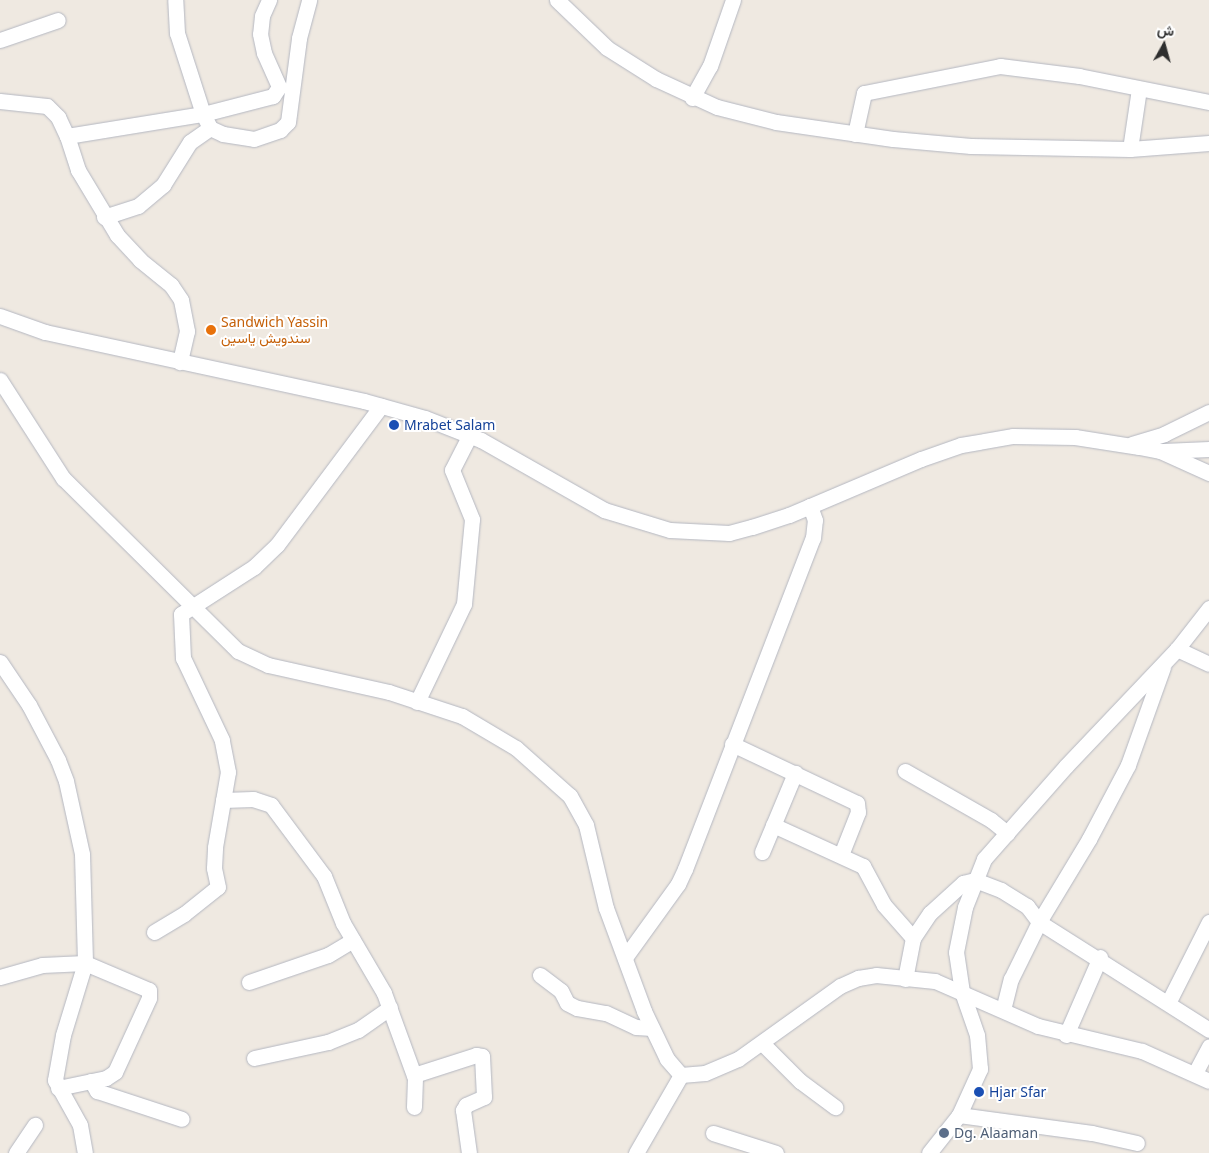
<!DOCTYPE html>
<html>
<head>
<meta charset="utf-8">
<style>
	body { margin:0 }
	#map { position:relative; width:1209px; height:1153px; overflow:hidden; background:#efe9e1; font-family:"Noto Sans",Vazirmatn,sans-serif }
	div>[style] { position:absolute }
	.roads { filter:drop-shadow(0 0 1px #b4b7c1) drop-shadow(0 0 1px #b4b7c1) }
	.minor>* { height:15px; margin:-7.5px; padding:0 7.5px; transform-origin:7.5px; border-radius:7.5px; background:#fff }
	.dots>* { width:14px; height:14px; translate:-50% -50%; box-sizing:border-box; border:2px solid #fff; border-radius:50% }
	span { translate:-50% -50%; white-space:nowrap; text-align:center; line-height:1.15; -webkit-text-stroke:4px #fff; paint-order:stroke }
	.food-label { font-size:14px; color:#c56008 }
	.left { translate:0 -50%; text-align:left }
	.transit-label { font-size:14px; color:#164399 }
	.service-label { font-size:14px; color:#4e5e75 }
	.north { position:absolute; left:1139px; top:20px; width:50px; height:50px; -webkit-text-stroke:4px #fff; paint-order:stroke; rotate:7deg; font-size:14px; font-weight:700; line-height:20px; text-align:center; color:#2e2e2e }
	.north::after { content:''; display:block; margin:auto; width:18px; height:22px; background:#2e2e2e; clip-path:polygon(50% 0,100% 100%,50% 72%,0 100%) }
</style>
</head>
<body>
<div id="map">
	<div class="roads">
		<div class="minor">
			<div style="left:269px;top:0;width:17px;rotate:114deg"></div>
			<div style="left:262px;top:16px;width:18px;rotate:96deg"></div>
			<div style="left:260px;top:34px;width:19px;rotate:78deg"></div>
			<div style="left:264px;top:53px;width:37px;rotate:66deg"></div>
			<div style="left:279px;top:87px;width:11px;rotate:124deg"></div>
			<div style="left:273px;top:96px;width:72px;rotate:165.6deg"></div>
			<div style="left:203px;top:114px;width:16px;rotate:63deg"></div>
			<div style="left:210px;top:128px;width:14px;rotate:25deg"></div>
			<div style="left:223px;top:134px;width:31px;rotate:9deg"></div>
			<div style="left:254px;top:139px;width:28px;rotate:-19deg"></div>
			<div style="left:280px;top:130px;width:11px;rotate:-45deg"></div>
			<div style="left:288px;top:122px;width:85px;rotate:-82.5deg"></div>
			<div style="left:299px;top:38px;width:39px;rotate:-75deg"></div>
			<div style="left:557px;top:0;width:69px;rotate:43.8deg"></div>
			<div style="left:607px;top:48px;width:58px;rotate:32.3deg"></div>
			<div style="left:656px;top:79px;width:67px;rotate:24.7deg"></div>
			<div style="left:717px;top:107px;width:61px;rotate:14.3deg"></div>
			<div style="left:776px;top:122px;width:118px;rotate:8.3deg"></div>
			<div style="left:893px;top:139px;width:78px;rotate:5.1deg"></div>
			<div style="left:971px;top:146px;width:159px;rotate:1.1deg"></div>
			<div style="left:1130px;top:149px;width:79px;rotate:-4.3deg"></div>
			<div style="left:0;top:40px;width:61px;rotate:-19deg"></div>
			<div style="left:692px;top:98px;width:37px;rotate:-61deg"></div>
			<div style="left:710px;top:66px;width:70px;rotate:-70.8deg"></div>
			<div style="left:0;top:101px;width:47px;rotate:6.1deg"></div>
			<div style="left:47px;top:106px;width:16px;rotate:45deg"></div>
			<div style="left:58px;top:117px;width:21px;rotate:65deg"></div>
			<div style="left:67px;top:136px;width:138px;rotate:-9.2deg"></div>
			<div style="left:203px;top:114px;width:85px;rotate:-107.8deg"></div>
			<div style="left:177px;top:33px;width:33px;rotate:-93deg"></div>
			<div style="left:855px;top:134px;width:42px;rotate:-77.6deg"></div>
			<div style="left:864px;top:93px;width:139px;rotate:-11.2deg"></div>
			<div style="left:1000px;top:66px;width:80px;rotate:7.2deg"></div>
			<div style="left:1079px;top:76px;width:133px;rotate:11.3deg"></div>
			<div style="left:67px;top:136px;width:36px;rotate:72deg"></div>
			<div style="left:78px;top:170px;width:76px;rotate:59deg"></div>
			<div style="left:117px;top:235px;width:34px;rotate:47deg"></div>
			<div style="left:140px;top:260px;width:40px;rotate:39deg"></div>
			<div style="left:171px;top:285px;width:18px;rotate:56deg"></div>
			<div style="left:181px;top:300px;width:32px;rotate:79deg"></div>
			<div style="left:187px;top:331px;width:32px;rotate:103deg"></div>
			<div style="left:1130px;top:149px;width:61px;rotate:-81.5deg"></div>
			<div style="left:104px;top:217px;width:36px;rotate:-18deg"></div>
			<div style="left:138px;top:206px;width:33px;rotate:-40deg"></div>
			<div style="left:163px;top:185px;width:51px;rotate:-57.9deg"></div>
			<div style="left:190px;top:142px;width:24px;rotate:-35deg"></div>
			<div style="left:0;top:316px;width:48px;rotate:19.6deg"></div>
			<div style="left:45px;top:332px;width:326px;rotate:12.2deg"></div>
			<div style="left:364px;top:401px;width:63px;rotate:15.6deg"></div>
			<div style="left:425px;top:418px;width:60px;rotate:21.4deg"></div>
			<div style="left:481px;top:440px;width:142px;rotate:29.6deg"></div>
			<div style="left:604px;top:510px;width:69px;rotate:16.9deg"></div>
			<div style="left:670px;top:530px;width:59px;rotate:2.9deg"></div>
			<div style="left:729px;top:533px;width:24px;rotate:-15deg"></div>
			<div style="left:752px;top:527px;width:39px;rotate:-18deg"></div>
			<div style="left:789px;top:515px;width:143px;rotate:-23deg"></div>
			<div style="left:921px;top:459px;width:42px;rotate:-19.3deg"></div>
			<div style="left:961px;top:445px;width:53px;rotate:-9.8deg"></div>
			<div style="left:1013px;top:436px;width:62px;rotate:0.9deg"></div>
			<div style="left:1075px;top:437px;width:65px;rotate:8.9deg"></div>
			<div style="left:1139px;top:447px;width:21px;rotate:11deg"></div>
			<div style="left:1160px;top:451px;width:54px;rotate:24.2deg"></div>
			<div style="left:0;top:380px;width:117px;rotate:57.3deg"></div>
			<div style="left:63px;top:478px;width:246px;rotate:44.7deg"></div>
			<div style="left:238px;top:651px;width:33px;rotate:25deg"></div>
			<div style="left:268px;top:665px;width:124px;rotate:12.6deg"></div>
			<div style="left:389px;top:692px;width:77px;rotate:18.2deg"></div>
			<div style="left:462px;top:716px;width:63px;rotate:30.7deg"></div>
			<div style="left:516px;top:748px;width:72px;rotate:41.6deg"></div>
			<div style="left:570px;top:796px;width:33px;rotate:61deg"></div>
			<div style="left:586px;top:825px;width:85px;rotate:76.5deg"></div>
			<div style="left:606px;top:908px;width:110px;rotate:69.7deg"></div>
			<div style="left:644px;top:1011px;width:53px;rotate:64.4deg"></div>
			<div style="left:667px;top:1059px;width:21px;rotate:49deg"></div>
			<div style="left:681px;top:1075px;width:24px;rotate:-5deg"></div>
			<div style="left:705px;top:1073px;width:36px;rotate:-23deg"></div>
			<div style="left:738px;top:1059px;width:125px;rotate:-35.6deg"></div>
			<div style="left:840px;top:986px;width:20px;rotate:-24deg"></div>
			<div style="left:858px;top:978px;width:18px;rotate:-9deg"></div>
			<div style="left:876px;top:975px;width:59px;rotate:5.8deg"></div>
			<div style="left:935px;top:981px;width:112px;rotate:23.6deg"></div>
			<div style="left:1038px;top:1026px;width:107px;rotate:13.5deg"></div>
			<div style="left:1142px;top:1051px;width:73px;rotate:24.1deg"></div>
			<div style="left:1132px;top:444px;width:34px;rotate:-17deg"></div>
			<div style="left:1164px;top:434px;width:50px;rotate:-26.1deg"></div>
			<div style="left:1163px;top:451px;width:46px;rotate:-2.5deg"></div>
			<div style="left:1177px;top:649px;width:35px;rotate:25deg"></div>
			<div style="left:0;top:662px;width:52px;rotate:56deg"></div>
			<div style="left:29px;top:705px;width:62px;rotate:62.2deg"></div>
			<div style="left:58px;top:760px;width:22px;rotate:69deg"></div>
			<div style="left:66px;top:781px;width:75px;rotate:77.6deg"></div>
			<div style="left:82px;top:854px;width:109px;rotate:88.4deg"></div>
			<div style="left:85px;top:963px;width:75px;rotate:107deg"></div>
			<div style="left:63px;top:1035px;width:46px;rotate:100.1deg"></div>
			<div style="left:55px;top:1080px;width:51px;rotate:60.9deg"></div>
			<div style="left:80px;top:1125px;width:28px;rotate:80deg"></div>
			<div style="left:417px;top:702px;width:109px;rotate:-64.4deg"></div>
			<div style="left:464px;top:604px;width:85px;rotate:-84.6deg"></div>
			<div style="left:472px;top:519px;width:53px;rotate:-112.2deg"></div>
			<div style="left:452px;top:470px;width:39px;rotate:-63deg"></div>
			<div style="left:732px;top:744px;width:138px;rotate:25.3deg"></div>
			<div style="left:857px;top:803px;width:9px;rotate:84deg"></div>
			<div style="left:858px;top:812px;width:46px;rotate:111.6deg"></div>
			<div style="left:905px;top:771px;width:99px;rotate:29.7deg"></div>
			<div style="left:991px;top:820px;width:21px;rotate:39deg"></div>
			<div style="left:223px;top:800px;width:30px;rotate:-2deg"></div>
			<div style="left:253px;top:799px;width:19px;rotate:18deg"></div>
			<div style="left:271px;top:805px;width:89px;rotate:53.3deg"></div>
			<div style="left:324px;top:876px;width:51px;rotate:68deg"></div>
			<div style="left:343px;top:923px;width:81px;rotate:59.6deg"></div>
			<div style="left:384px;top:993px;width:90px;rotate:70deg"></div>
			<div style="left:415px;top:1078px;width:29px;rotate:92deg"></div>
			<div style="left:773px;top:825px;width:99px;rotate:24.5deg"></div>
			<div style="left:863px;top:866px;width:44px;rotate:61.7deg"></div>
			<div style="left:884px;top:905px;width:44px;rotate:48.7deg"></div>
			<div style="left:762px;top:852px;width:86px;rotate:-67.3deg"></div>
			<div style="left:154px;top:932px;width:35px;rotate:-31deg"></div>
			<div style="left:184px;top:914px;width:43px;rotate:-38.5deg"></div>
			<div style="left:218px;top:887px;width:19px;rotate:-102deg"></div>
			<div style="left:214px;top:868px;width:21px;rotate:-87deg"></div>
			<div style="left:215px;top:847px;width:76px;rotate:-80.2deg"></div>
			<div style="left:228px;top:772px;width:33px;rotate:-101deg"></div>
			<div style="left:222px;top:740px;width:91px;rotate:-115.4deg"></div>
			<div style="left:183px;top:658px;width:44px;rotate:-92.6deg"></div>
			<div style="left:181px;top:614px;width:87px;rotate:-32.8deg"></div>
			<div style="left:254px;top:567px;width:32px;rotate:-44deg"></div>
			<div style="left:277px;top:545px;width:174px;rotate:-53.2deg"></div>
			<div style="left:626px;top:956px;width:89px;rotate:-54.2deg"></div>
			<div style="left:678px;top:884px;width:17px;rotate:-65deg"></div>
			<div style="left:685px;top:869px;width:355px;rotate:-68.9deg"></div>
			<div style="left:813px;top:538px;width:18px;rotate:-84deg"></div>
			<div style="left:815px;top:520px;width:15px;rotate:-110deg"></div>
			<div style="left:540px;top:975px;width:26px;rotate:37deg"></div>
			<div style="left:561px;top:991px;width:13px;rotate:63deg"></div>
			<div style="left:567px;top:1003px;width:11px;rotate:27deg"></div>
			<div style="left:577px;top:1008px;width:29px;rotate:10deg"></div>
			<div style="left:606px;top:1013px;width:33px;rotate:25deg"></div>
			<div style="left:636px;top:1027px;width:16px;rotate:4deg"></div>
			<div style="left:0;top:977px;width:44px;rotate:-15.9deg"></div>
			<div style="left:42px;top:965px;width:43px;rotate:-2.7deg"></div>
			<div style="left:85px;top:963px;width:69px;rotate:22.9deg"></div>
			<div style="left:149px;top:990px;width:8px;rotate:90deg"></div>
			<div style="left:149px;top:998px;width:81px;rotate:114.7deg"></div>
			<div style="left:115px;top:1072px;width:11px;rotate:146deg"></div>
			<div style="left:106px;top:1078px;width:49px;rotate:168.2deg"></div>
			<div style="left:905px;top:979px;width:42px;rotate:-79deg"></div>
			<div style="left:913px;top:938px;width:30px;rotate:-56deg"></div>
			<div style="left:930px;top:913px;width:45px;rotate:-42.3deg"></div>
			<div style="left:963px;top:883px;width:12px;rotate:-14deg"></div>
			<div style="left:975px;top:880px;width:28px;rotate:21deg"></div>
			<div style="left:1001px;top:890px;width:31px;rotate:32deg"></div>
			<div style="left:1027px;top:906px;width:20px;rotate:53deg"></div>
			<div style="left:1039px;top:922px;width:201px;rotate:32.4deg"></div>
			<div style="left:249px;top:982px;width:83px;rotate:-18.9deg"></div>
			<div style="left:328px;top:955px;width:29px;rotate:-31deg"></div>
			<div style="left:1168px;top:1003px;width:91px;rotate:-63.2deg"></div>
			<div style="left:1003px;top:1010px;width:32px;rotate:-76deg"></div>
			<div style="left:1011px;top:979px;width:64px;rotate:-63.8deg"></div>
			<div style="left:1039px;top:922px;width:97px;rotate:-58.9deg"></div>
			<div style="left:1089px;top:839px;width:84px;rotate:-62.2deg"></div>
			<div style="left:1128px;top:765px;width:104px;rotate:-70.3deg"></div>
			<div style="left:1066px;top:1035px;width:85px;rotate:-66.4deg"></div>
			<div style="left:762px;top:1043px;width:54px;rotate:45deg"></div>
			<div style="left:800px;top:1081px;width:44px;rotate:36.6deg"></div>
			<div style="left:254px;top:1058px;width:76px;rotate:-12.2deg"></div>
			<div style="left:328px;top:1042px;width:32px;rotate:-22deg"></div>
			<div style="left:358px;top:1030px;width:39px;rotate:-35deg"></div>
			<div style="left:1195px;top:1073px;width:30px;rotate:-62deg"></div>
			<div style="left:414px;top:1075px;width:65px;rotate:-17.9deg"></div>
			<div style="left:476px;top:1055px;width:6px;rotate:9deg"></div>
			<div style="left:482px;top:1056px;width:41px;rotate:87.2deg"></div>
			<div style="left:484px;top:1097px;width:20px;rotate:156deg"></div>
			<div style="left:466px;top:1105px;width:6px;rotate:121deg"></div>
			<div style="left:463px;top:1110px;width:43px;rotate:82.1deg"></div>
			<div style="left:91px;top:1081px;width:12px;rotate:59deg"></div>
			<div style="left:97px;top:1091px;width:89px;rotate:18.2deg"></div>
			<div style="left:959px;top:1115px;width:134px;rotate:7.7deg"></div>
			<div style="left:1092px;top:1133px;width:46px;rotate:12.5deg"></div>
			<div style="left:713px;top:1133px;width:66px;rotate:17.6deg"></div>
			<div style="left:16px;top:1153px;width:34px;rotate:-56deg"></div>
			<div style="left:636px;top:1153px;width:90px;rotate:-60deg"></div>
			<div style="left:929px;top:1153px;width:48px;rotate:-51.7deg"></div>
			<div style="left:959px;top:1115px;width:51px;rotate:-65.5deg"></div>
			<div style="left:980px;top:1069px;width:34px;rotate:-95deg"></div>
			<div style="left:977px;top:1035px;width:46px;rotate:-109.2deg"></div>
			<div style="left:962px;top:992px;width:40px;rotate:-98.5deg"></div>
			<div style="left:956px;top:952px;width:46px;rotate:-78.7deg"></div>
			<div style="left:965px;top:907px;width:52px;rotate:-68.4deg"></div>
			<div style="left:984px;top:859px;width:124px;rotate:-48.6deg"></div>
			<div style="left:1066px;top:766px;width:161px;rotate:-46.5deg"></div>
			<div style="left:1177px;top:649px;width:52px;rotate:-52deg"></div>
		</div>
	</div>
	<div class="dots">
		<div style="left:211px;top:330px;background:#e8710a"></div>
		<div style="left:394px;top:425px;background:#1a4fb4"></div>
		<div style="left:979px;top:1092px;background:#1a4fb4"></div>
		<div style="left:944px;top:1133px;background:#5c6f8a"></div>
	</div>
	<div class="food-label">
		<span class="left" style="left:221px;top:330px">Sandwich Yassin<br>سندويش ياسين</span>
	</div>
	<div class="transit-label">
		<span class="left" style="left:404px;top:425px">Mrabet Salam</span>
		<span class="left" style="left:989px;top:1092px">Hjar Sfar</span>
	</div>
	<div class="service-label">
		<span class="left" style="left:954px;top:1133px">Dg. Alaaman</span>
	</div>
	<div class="north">ش</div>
</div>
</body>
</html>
